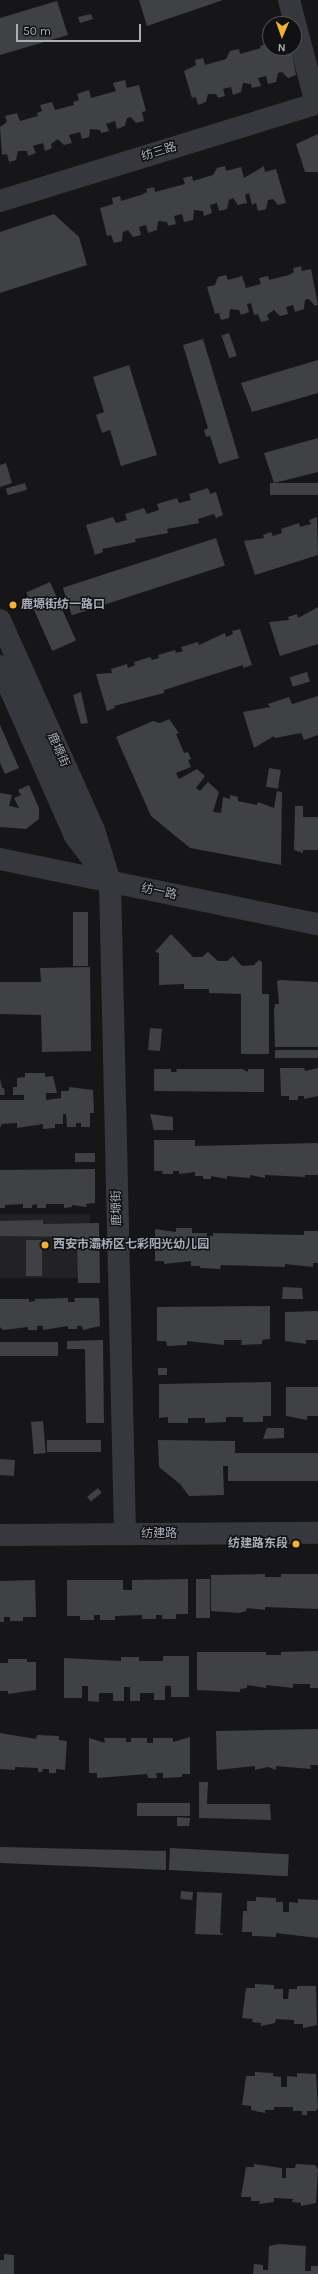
<!DOCTYPE html>
<html>
<head>
<meta charset="utf-8">
<style>
	body { margin:0 }
	#map { position:relative; width:318px; height:2274px; overflow:hidden; background:#161618; font-family:Karla,"Noto Sans SC",sans-serif }
	div>[style] { position:absolute }
	.built>* { inset:0; background:#222225; transform-origin:0 0 }
	.building>* { inset:0; background:#404145; transform-origin:0 0 }
	.minor>* { height:22px; margin:-11px; padding:0 11px; transform-origin:11px; border-radius:11px; background:#37383d }
	.dots>* { width:11px; height:11px; translate:-50% -50%; box-sizing:border-box; border:2px solid #111113; border-radius:50% }
	span { translate:-50% -50%; white-space:nowrap; text-align:center; line-height:1.15; -webkit-text-stroke:3px #111113; paint-order:stroke }
	.street-label { font-size:12px; color:#a8adb8 }
	.poi-label { font-size:12px; color:#a8adb8; font-weight:700 }
	.left { translate:0 -50%; text-align:left }
	.right { translate:-100% -50%; text-align:right }
	.north { position:absolute; left:262px; top:16px; width:40px; height:40px; box-sizing:border-box; background:#111113; border:1px solid #4d4f55; border-radius:50%; rotate:182deg; font-size:11px; font-weight:700; line-height:16px; text-align:center; color:#a8adb8 }
	.north::after { content:''; display:block; margin:auto; width:14px; height:18px; background:#f2b134; clip-path:polygon(50% 0,100% 100%,50% 72%,0 100%) }
	.scale { position:absolute; left:16px; top:24px; width:125px; height:18px; box-sizing:border-box; border:2px solid #a8adb8; border-top:0; padding-left:5px; font-size:12px; line-height:14px; white-space:nowrap; color:#a8adb8; -webkit-text-stroke:3px #111113; paint-order:stroke }
</style>
</head>
<body>
<div id="map">
	<div class="built">
		<div style="left:0;top:1214px;width:90px;height:64px"></div>
	</div>
	<div class="building">
		<div style="clip-path:polygon(139px 0,223px 0,147px 26px)"></div>
		<div style="clip-path:polygon(57px 1px,68px 35px,0 55px,0 18px)"></div>
		<div style="clip-path:polygon(91px 14px,93px 19px,80px 23px,78px 17px)"></div>
		<div style="clip-path:polygon(270px 39px,270px 48px,291px 48px,296px 75px,288px 78px,282px 72px,278px 73px,276px 82px,268px 84px,266px 76px,258px 78px,261px 86px,252px 88px,251px 84px,243px 83px,241px 92px,233px 95px,231px 87px,223px 89px,225px 96px,218px 98px,216px 94px,208px 94px,206px 102px,198px 105px,196px 97px,192px 98px,184px 71px,196px 65px,195px 60px,203px 58px,205px 65px,226px 59px,230px 51px,239px 49px,240px 54px,261px 48px,260px 46px,266px 44px,265px 40px)"></div>
		<div style="clip-path:polygon(125px 80px,127px 88px,139px 85px,146px 111px,142px 112px,144px 121px,136px 123px,131px 117px,127px 118px,125px 126px,117px 129px,115px 121px,106px 124px,109px 131px,101px 133px,100px 130px,90px 129px,89px 137px,82px 139px,80px 132px,69px 135px,72px 143px,64px 145px,58px 139px,51px 144px,52px 148px,45px 151px,43px 143px,33px 146px,36px 153px,28px 156px,27px 151px,18px 151px,16px 160px,9px 162px,7px 154px,2px 155px,0 127px,7px 122px,5px 116px,17px 113px,20px 121px,38px 116px,37px 113px,42px 111px,40px 105px,52px 102px,55px 110px,74px 105px,73px 102px,79px 100px,77px 94px,89px 90px,91px 98px,116px 91px,113px 83px)"></div>
		<div style="clip-path:polygon(318px 134px,318px 172px,305px 172px,296px 144px)"></div>
		<div style="clip-path:polygon(225px 166px,226px 171px,241px 167px,244px 178px,264px 166px,265px 172px,276px 169px,286px 203px,278px 205px,273px 199px,268px 200px,266px 209px,258px 211px,256px 203px,252px 205px,249px 193px,245px 195px,247px 203px,238px 205px,233px 198px,229px 200px,227px 209px,219px 211px,217px 203px,210px 205px,212px 213px,204px 216px,203px 211px,194px 210px,193px 220px,184px 222px,182px 214px,174px 216px,176px 224px,168px 226px,167px 222px,158px 221px,157px 230px,148px 233px,146px 225px,139px 227px,141px 235px,133px 237px,128px 230px,123px 232px,122px 241px,114px 243px,111px 235px,107px 236px,100px 208px,113px 204px,112px 198px,120px 196px,121px 201px,141px 195px,147px 192px,146px 189px,154px 187px,155px 192px,185px 184px,183px 178px,192px 176px,193px 181px,213px 175px,217px 168px)"></div>
		<div style="clip-path:polygon(54px 214px,79px 237px,87px 265px,0 293px,0 232px)"></div>
		<div style="clip-path:polygon(301px 266px,302px 271px,311px 269px,318px 305px,315px 306px,309px 299px,305px 300px,304px 309px,295px 312px,293px 305px,286px 307px,288px 314px,280px 316px,274px 310px,267px 315px,269px 320px,261px 322px,258px 314px,254px 315px,251px 303px,247px 304px,249px 312px,241px 315px,239px 310px,230px 309px,229px 318px,221px 320px,219px 313px,215px 314px,207px 287px,215px 285px,218px 277px,226px 275px,228px 280px,242px 276px,246px 288px,261px 284px,259px 278px,268px 276px,269px 280px,289px 275px,294px 272px,293px 268px)"></div>
		<div style="left:229px;top:333px;width:24px;height:8px;rotate:71deg"></div>
		<div style="clip-path:polygon(203px 339px,239px 458px,219px 464px,210px 436px,206px 437px,204px 430px,208px 428px,183px 345px)"></div>
		<div style="clip-path:polygon(318px 360px,318px 393px,252px 412px,241px 383px)"></div>
		<div style="clip-path:polygon(129px 365px,157px 455px,121px 466px,110px 430px,102px 433px,96px 415px,104px 412px,93px 377px)"></div>
		<div style="clip-path:polygon(318px 438px,318px 472px,274px 483px,264px 453px)"></div>
		<div style="clip-path:polygon(6px 463px,12px 483px,0 487px,0 465px)"></div>
		<div style="left:25px;top:483px;width:7px;height:20px;rotate:74deg"></div>
		<div style="left:318px;top:483px;width:12px;height:48px;rotate:90deg"></div>
		<div style="clip-path:polygon(208px 488px,210px 494px,216px 492px,223px 515px,216px 518px,214px 514px,198px 519px,199px 523px,167px 529px,168px 533px,135px 539px,136px 542px,102px 549px,103px 552px,95px 555px,86px 525px,113px 517px,116px 523px,127px 520px,125px 514px,144px 508px,147px 514px,159px 510px,157px 504px,177px 498px,179px 503px,191px 500px,189px 494px)"></div>
		<div style="clip-path:polygon(317px 517px,318px 555px,255px 575px,244px 541px,264px 538px,263px 535px,271px 532px,273px 536px,282px 533px,281px 529px,299px 523px,300px 527px,311px 524px,309px 520px)"></div>
		<div style="left:216px;top:538px;width:29px;height:161px;rotate:72deg"></div>
		<div style="left:50px;top:582px;width:64px;height:26px;rotate:66deg"></div>
		<div style="clip-path:polygon(318px 607px,318px 644px,280px 656px,269px 622px,289px 620px,288px 617px,297px 614px,298px 618px)"></div>
		<div style="clip-path:polygon(240px 629px,252px 665px,243px 668px,243px 665px,164px 690px,164px 693px,114px 706px,115px 708px,107px 711px,96px 674px,112px 673px,111px 669px,127px 664px,128px 668px,135px 665px,134px 662px,150px 657px,152px 660px,159px 658px,158px 655px,175px 650px,176px 653px,183px 651px,181px 647px,198px 642px,199px 645px,225px 633px,226px 637px,233px 634px,232px 631px)"></div>
		<div style="left:307px;top:672px;width:10px;height:18px;rotate:73deg"></div>
		<div style="clip-path:polygon(81px 692px,88px 723px,81px 724px,73px 695px)"></div>
		<div style="clip-path:polygon(318px 696px,318px 735px,304px 740px,301px 733px,275px 738px,274px 736px,254px 748px,243px 712px,270px 707px,268px 704px,289px 697px,292px 704px)"></div>
		<div style="clip-path:polygon(169px 719px,179px 733px,176px 734px,184px 753px,188px 752px,191px 759px,188px 760px,191px 767px,176px 773px,179px 779px,197px 769px,205px 776px,196px 788px,200px 791px,208px 782px,219px 792px,213px 812px,221px 813px,223px 797px,230px 799px,230px 795px,238px 797px,238px 801px,257px 805px,258px 802px,274px 808px,277px 791px,282px 792px,281px 865px,190px 848px,151px 816px,116px 737px,153px 721px,160px 723px)"></div>
		<div style="clip-path:polygon(0 725px,19px 768px,5px 774px,0 763px)"></div>
		<div style="left:269px;top:768px;width:12px;height:19px;rotate:9deg"></div>
		<div style="clip-path:polygon(29px 785px,39px 808px,39px 819px,26px 829px,0 827px,0 793px,12px 795px,9px 806px,19px 808px,14px 798px,21px 795px,18px 790px)"></div>
		<div style="clip-path:polygon(295px 806px,303px 806px,303px 817px,318px 817px,318px 850px,303px 850px,303px 853px,294px 850px)"></div>
		<div style="left:73px;top:912px;width:15px;height:54px"></div>
		<div style="clip-path:polygon(171px 934px,193px 957px,202px 957px,208px 952px,218px 961px,227px 961px,233px 956px,242px 966px,254px 965px,259px 960px,262px 962px,262px 994px,269px 994px,269px 1054px,241px 1054px,241px 994px,209px 993px,209px 989px,184px 989px,184px 984px,159px 985px,159px 953px,155px 952px)"></div>
		<div style="clip-path:polygon(90px 967px,91px 1051px,42px 1052px,41px 1015px,0 1014px,0 982px,41px 982px,40px 968px)"></div>
		<div style="clip-path:polygon(280px 980px,318px 982px,318px 1047px,275px 1047px,274px 1010px,275px 1004px,279px 1004px,277px 981px)"></div>
		<div style="left:150px;top:1028px;width:12px;height:22px;rotate:5deg"></div>
		<div style="left:275px;top:1050px;width:43px;height:8px"></div>
		<div style="clip-path:polygon(280px 1068px,304px 1068px,305px 1071px,318px 1068px,318px 1096px,304px 1099px,304px 1096px,298px 1096px,298px 1100px,289px 1100px,289px 1096px,281px 1096px)"></div>
		<div style="clip-path:polygon(154px 1069px,171px 1069px,171px 1072px,177px 1072px,176px 1069px,242px 1069px,248px 1072px,248px 1069px,264px 1069px,264px 1092px,154px 1091px)"></div>
		<div style="clip-path:polygon(25px 1073px,45px 1073px,45px 1077px,53px 1076px,57px 1093px,46px 1093px,46px 1100px,61px 1098px,61px 1091px,69px 1091px,69px 1087px,93px 1090px,94px 1113px,90px 1113px,90px 1127px,81px 1127px,81px 1123px,76px 1123px,76px 1127px,67px 1127px,66px 1114px,63px 1114px,63px 1124px,55px 1124px,55px 1128px,43px 1129px,43px 1124px,17px 1128px,17px 1123px,2px 1124px,0 1128px,0 1100px,24px 1100px,24px 1095px,13px 1095px,13px 1087px,17px 1087px,17px 1078px,25px 1077px)"></div>
		<div style="clip-path:polygon(0 1078px,2px 1088px,4px 1088px,5px 1095px,0 1095px)"></div>
		<div style="clip-path:polygon(150px 1114px,173px 1117px,173px 1130px,154px 1130px)"></div>
		<div style="clip-path:polygon(154px 1140px,195px 1140px,195px 1146px,318px 1143px,318px 1175px,305px 1175px,305px 1177px,265px 1175px,265px 1178px,250px 1175px,250px 1178px,227px 1176px,227px 1179px,211px 1176px,211px 1179px,203px 1179px,203px 1176px,195px 1176px,195px 1172px,179px 1174px,179px 1171px,173px 1171px,173px 1174px,162px 1174px,163px 1171px,154px 1171px)"></div>
		<div style="left:75px;top:1153px;width:20px;height:9px"></div>
		<div style="clip-path:polygon(95px 1169px,95px 1203px,86px 1204px,87px 1207px,72px 1205px,72px 1207px,64px 1208px,64px 1204px,46px 1204px,46px 1208px,37px 1208px,37px 1204px,32px 1205px,32px 1208px,23px 1208px,23px 1204px,5px 1205px,5px 1208px,0 1208px,0 1170px)"></div>
		<div style="clip-path:polygon(43px 1220px,43px 1224px,99px 1223px,100px 1283px,78px 1283px,77px 1237px,0 1236px,0 1221px)"></div>
		<div style="clip-path:polygon(176px 1228px,192px 1228px,192px 1233px,207px 1233px,207px 1236px,213px 1236px,213px 1233px,304px 1235px,304px 1231px,318px 1231px,318px 1263px,313px 1263px,313px 1267px,285px 1264px,285px 1267px,221px 1265px,220px 1269px,200px 1268px,200px 1266px,191px 1266px,191px 1261px,164px 1264px,164px 1261px,155px 1261px,155px 1229px,176px 1232px)"></div>
		<div style="left:26px;top:1240px;width:16px;height:36px"></div>
		<div style="clip-path:polygon(283px 1287px,302px 1288px,303px 1299px,282px 1299px)"></div>
		<div style="clip-path:polygon(68px 1298px,68px 1302px,75px 1302px,74px 1298px,99px 1298px,100px 1326px,83px 1330px,82px 1326px,77px 1326px,77px 1329px,68px 1329px,68px 1326px,43px 1330px,43px 1326px,37px 1326px,37px 1330px,28px 1330px,28px 1327px,3px 1330px,0 1327px,0 1299px,29px 1299px,29px 1302px,35px 1301px,35px 1299px)"></div>
		<div style="clip-path:polygon(270px 1306px,270px 1339px,262px 1340px,262px 1344px,241px 1345px,242px 1340px,224px 1340px,224px 1345px,187px 1341px,187px 1345px,167px 1346px,166px 1341px,157px 1341px,157px 1307px)"></div>
		<div style="clip-path:polygon(318px 1311px,318px 1340px,306px 1340px,306px 1344px,285px 1341px,285px 1312px)"></div>
		<div style="clip-path:polygon(103px 1340px,104px 1423px,86px 1423px,85px 1349px,67px 1349px,67px 1341px)"></div>
		<div style="left:0;top:1342px;width:58px;height:14px"></div>
		<div style="left:158px;top:1368px;width:9px;height:7px"></div>
		<div style="clip-path:polygon(271px 1382px,271px 1416px,263px 1416px,263px 1422px,243px 1422px,243px 1417px,226px 1417px,226px 1422px,205px 1423px,205px 1418px,188px 1418px,188px 1423px,168px 1423px,168px 1417px,159px 1418px,159px 1384px)"></div>
		<div style="clip-path:polygon(286px 1387px,318px 1387px,318px 1416px,307px 1416px,307px 1420px,286px 1416px)"></div>
		<div style="left:43px;top:1421px;width:32px;height:12px;rotate:85deg"></div>
		<div style="clip-path:polygon(267px 1428px,284px 1428px,284px 1438px,263px 1439px)"></div>
		<div style="left:47px;top:1440px;width:54px;height:12px"></div>
		<div style="clip-path:polygon(158px 1440px,235px 1441px,235px 1453px,318px 1453px,318px 1481px,228px 1481px,228px 1466px,223px 1466px,224px 1495px,189px 1496px,180px 1484px,159px 1467px)"></div>
		<div style="left:0;top:1459px;width:15px;height:16px;rotate:4deg"></div>
		<div style="left:98px;top:1488px;width:6px;height:14px;rotate:51deg"></div>
		<div style="clip-path:polygon(265px 1574px,265px 1577px,281px 1577px,281px 1574px,318px 1574px,318px 1609px,265px 1607px,265px 1610px,247px 1608px,246px 1611px,239px 1613px,211px 1611px,211px 1575px)"></div>
		<div style="clip-path:polygon(188px 1579px,188px 1614px,176px 1614px,176px 1619px,162px 1619px,162px 1615px,156px 1615px,156px 1619px,142px 1619px,142px 1615px,115px 1616px,115px 1620px,100px 1620px,100px 1615px,94px 1615px,94px 1620px,80px 1620px,80px 1616px,67px 1616px,67px 1580px,123px 1580px,123px 1590px,132px 1590px,132px 1580px)"></div>
		<div style="left:196px;top:1579px;width:14px;height:39px"></div>
		<div style="clip-path:polygon(35px 1580px,36px 1617px,23px 1617px,23px 1621px,10px 1621px,10px 1617px,4px 1617px,4px 1622px,0 1622px,0 1581px)"></div>
		<div style="clip-path:polygon(318px 1651px,318px 1688px,310px 1688px,310px 1684px,293px 1684px,293px 1688px,266px 1685px,266px 1688px,247px 1685px,247px 1688px,240px 1689px,240px 1692px,197px 1690px,197px 1652px,266px 1652px,266px 1655px,281px 1655px,281px 1652px)"></div>
		<div style="clip-path:polygon(163px 1656px,189px 1656px,189px 1697px,171px 1697px,171px 1686px,165px 1686px,165px 1700px,154px 1700px,154px 1693px,140px 1693px,140px 1701px,130px 1701px,130px 1687px,124px 1687px,124px 1701px,113px 1701px,113px 1693px,99px 1693px,99px 1702px,88px 1701px,88px 1686px,82px 1686px,82px 1698px,64px 1698px,64px 1658px,121px 1661px,121px 1657px,139px 1657px,139px 1661px,163px 1661px)"></div>
		<div style="clip-path:polygon(8px 1659px,27px 1659px,27px 1662px,36px 1662px,36px 1690px,8px 1694px,8px 1691px,0 1691px,0 1663px,8px 1663px)"></div>
		<div style="clip-path:polygon(318px 1729px,318px 1765px,310px 1765px,311px 1769px,276px 1766px,276px 1770px,268px 1767px,255px 1770px,255px 1766px,217px 1770px,216px 1731px)"></div>
		<div style="clip-path:polygon(0 1733px,36px 1739px,37px 1735px,59px 1736px,59px 1740px,67px 1741px,65px 1770px,56px 1769px,56px 1773px,49px 1773px,49px 1769px,43px 1769px,42px 1772px,38px 1772px,38px 1768px,15px 1767px,15px 1770px,0 1769px)"></div>
		<div style="clip-path:polygon(190px 1737px,190px 1774px,182px 1774px,182px 1777px,163px 1778px,163px 1773px,156px 1773px,157px 1778px,148px 1778px,147px 1774px,97px 1778px,97px 1773px,89px 1773px,89px 1738px,105px 1743px,104px 1738px,126px 1738px,126px 1742px,131px 1742px,131px 1738px,147px 1738px,147px 1743px,153px 1743px,153px 1738px,173px 1738px,173px 1742px)"></div>
		<div style="clip-path:polygon(199px 1782px,208px 1782px,207px 1804px,270px 1804px,271px 1820px,199px 1818px)"></div>
		<div style="left:190px;top:1803px;width:13px;height:53px;rotate:90deg"></div>
		<div style="clip-path:polygon(177px 1817px,190px 1818px,189px 1826px,177px 1826px)"></div>
		<div style="clip-path:polygon(0 1847px,166px 1851px,166px 1870px,0 1863px)"></div>
		<div style="left:170px;top:1848px;width:119px;height:22px;rotate:3deg"></div>
		<div style="left:181px;top:1891px;width:12px;height:8px;rotate:5deg"></div>
		<div style="clip-path:polygon(197px 1892px,222px 1893px,220px 1932px,223px 1935px,195px 1934px)"></div>
		<div style="clip-path:polygon(256px 1897px,276px 1898px,276px 1902px,283px 1902px,283px 1912px,289px 1912px,289px 1902px,298px 1903px,298px 1899px,318px 1900px,318px 1938px,276px 1933px,276px 1937px,252px 1936px,252px 1932px,242px 1932px,243px 1911px,247px 1911px,247px 1901px,256px 1901px)"></div>
		<div style="clip-path:polygon(255px 1984px,274px 1985px,274px 1989px,283px 1989px,283px 1999px,288px 1999px,289px 1989px,297px 1989px,297px 1986px,316px 1986px,317px 2025px,303px 2028px,303px 2024px,294px 2024px,294px 2020px,276px 2019px,275px 2023px,261px 2026px,261px 2023px,252px 2022px,253px 2019px,242px 2018px,246px 1988px,255px 1988px)"></div>
		<div style="clip-path:polygon(255px 2072px,273px 2073px,273px 2076px,281px 2077px,281px 2087px,287px 2087px,287px 2076px,297px 2077px,297px 2073px,316px 2074px,318px 2108px,316px 2111px,307px 2111px,307px 2115px,302px 2115px,302px 2111px,293px 2111px,293px 2107px,274px 2107px,274px 2110px,265px 2110px,265px 2113px,251px 2110px,251px 2106px,242px 2105px,246px 2076px,255px 2076px)"></div>
		<div style="clip-path:polygon(254px 2164px,282px 2168px,282px 2178px,286px 2178px,286px 2168px,295px 2168px,296px 2164px,315px 2165px,318px 2169px,316px 2203px,301px 2206px,301px 2203px,292px 2202px,293px 2199px,274px 2198px,274px 2202px,259px 2204px,260px 2201px,251px 2201px,251px 2197px,241px 2197px,246px 2167px,254px 2167px)"></div>
		<div style="clip-path:polygon(279px 2244px,306px 2246px,305px 2271px,311px 2271px,311px 2266px,318px 2266px,318px 2274px,253px 2274px,254px 2264px,263px 2265px,263px 2270px,268px 2270px,269px 2246px)"></div>
		<div style="clip-path:polygon(4px 2254px,14px 2255px,14px 2274px,0 2274px,0 2260px,4px 2260px)"></div>
	</div>
	<div class="minor">
		<div style="left:289px;top:0;width:107px;rotate:75.4deg"></div>
		<div style="left:0;top:201px;width:333px;rotate:-17.1deg"></div>
		<div style="left:0;top:620px;width:230px;rotate:65.9deg"></div>
		<div style="left:94px;top:830px;width:54px;rotate:72.9deg"></div>
		<div style="left:110px;top:882px;width:652px;rotate:88.68deg"></div>
		<div style="left:0;top:666px;width:186px;rotate:66.2deg"></div>
		<div style="left:75px;top:836px;width:43px;rotate:52.6deg"></div>
		<div style="left:0;top:859px;width:325px;rotate:11.6deg"></div>
		<div style="left:0;top:1535px;width:318px;rotate:-0.4deg"></div>
	</div>
	<div class="dots">
		<div style="left:13px;top:605px;background:#f2b134"></div>
		<div style="left:45px;top:1245px;background:#f2b134"></div>
		<div style="left:296px;top:1544px;background:#f2b134"></div>
	</div>
	<div class="street-label">
		<span style="left:159px;top:152px;rotate:-17deg">纺三路</span>
		<span style="left:58px;top:750px;rotate:66deg">鹿塬街</span>
		<span style="left:159px;top:892px;rotate:12deg">纺一路</span>
		<span style="left:117px;top:1208px;rotate:-91deg">鹿塬街</span>
		<span style="left:159px;top:1534px">纺建路</span>
	</div>
	<div class="poi-label">
		<span class="left" style="left:21px;top:605px">鹿塬街纺一路口</span>
		<span class="left" style="left:53px;top:1245px">西安市灞桥区七彩阳光幼儿园</span>
		<span class="right" style="left:288px;top:1544px">纺建路东段</span>
	</div>
	<div class="north">N</div>
	<div class="scale">50 m</div>
</div>
</body>
</html>
